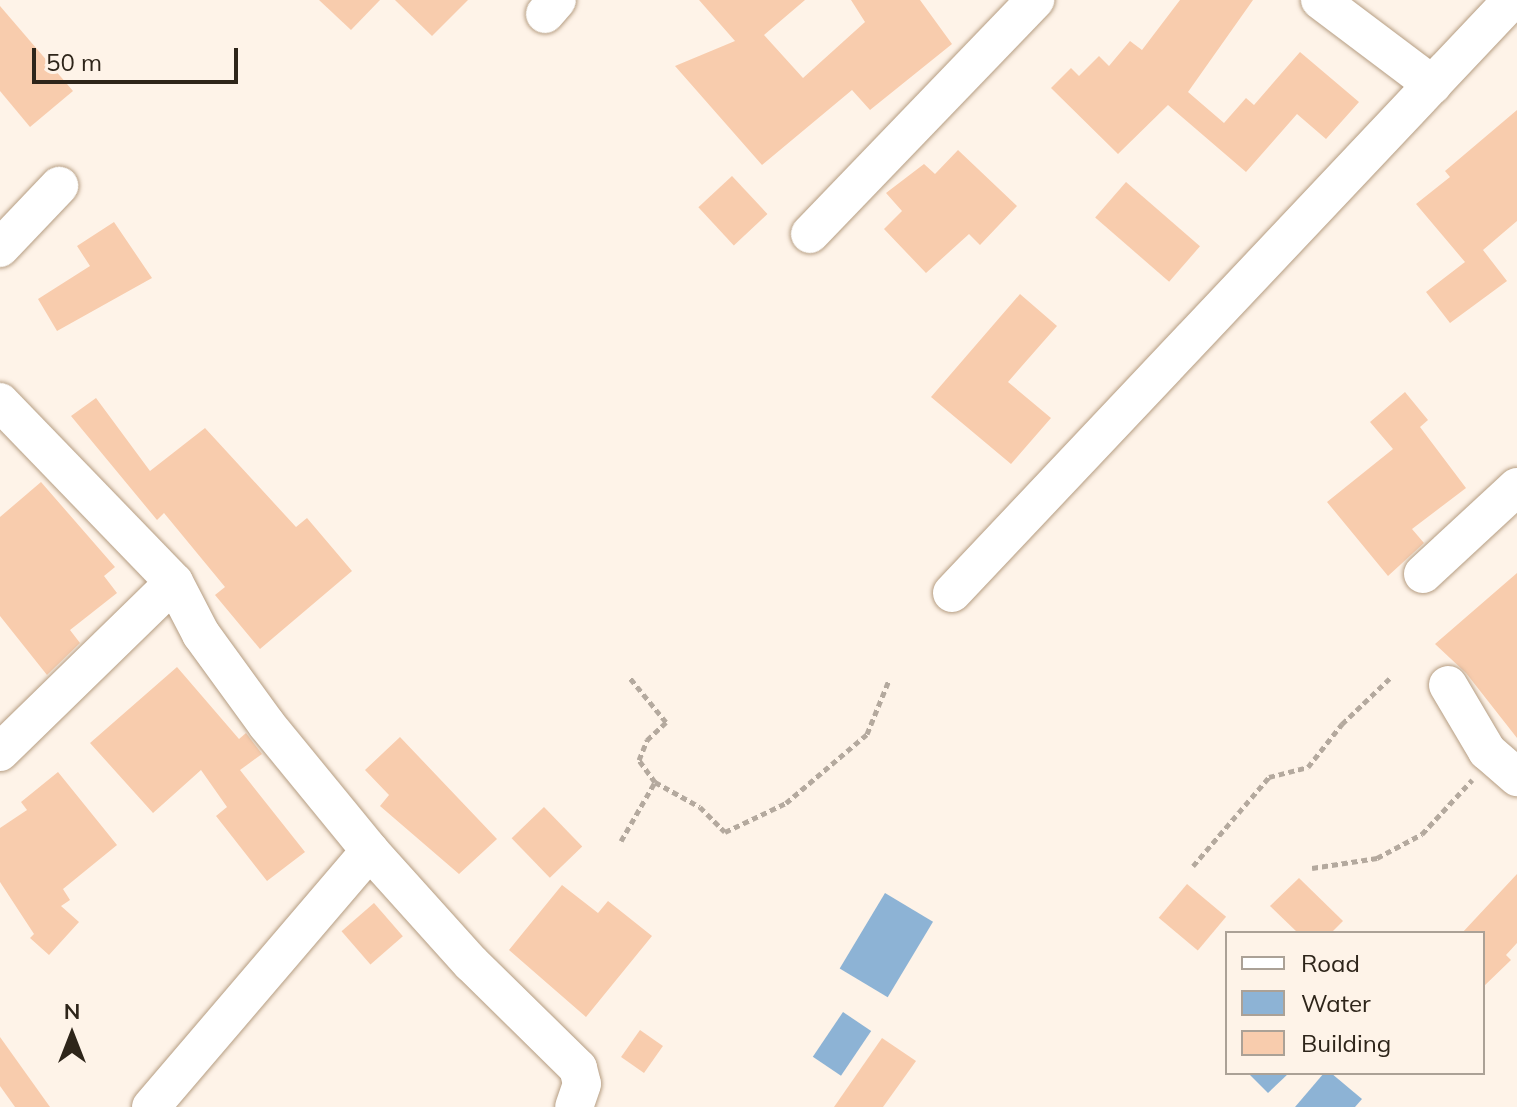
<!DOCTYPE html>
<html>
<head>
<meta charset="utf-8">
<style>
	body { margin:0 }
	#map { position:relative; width:1517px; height:1107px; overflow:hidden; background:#fef3e8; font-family:Mulish,sans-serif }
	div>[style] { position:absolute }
	.water>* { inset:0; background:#8db3d5; transform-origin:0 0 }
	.building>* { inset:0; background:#f8ccad; transform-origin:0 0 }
	.path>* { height:5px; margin-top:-2.5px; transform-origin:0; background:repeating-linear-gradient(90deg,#b4a99e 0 6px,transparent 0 10px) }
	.roads { filter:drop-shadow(0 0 2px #b59d82) drop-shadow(0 0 2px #b59d82) }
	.minor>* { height:38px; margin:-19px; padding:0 19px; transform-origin:19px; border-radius:19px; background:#fff }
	span { translate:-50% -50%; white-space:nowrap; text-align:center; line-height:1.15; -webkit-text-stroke:8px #fef3e8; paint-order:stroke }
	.legend { position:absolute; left:1225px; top:931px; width:260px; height:144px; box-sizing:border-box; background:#fef3e8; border:2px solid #aba196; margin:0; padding:10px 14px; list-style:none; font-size:24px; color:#2e251a }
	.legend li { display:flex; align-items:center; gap:16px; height:40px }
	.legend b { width:40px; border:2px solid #aba196 }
	.north { position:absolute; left:32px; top:995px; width:80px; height:80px; -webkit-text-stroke:6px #fef3e8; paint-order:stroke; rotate:0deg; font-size:22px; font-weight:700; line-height:32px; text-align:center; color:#2e251a }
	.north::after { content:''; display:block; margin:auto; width:28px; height:36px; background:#2e251a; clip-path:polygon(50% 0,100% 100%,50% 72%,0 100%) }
	.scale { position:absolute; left:32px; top:48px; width:206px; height:36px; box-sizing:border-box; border:4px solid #2e251a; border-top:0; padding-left:10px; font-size:24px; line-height:28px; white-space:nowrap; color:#2e251a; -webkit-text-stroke:6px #fef3e8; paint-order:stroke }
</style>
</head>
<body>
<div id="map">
	<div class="water">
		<div style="left:885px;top:893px;width:56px;height:88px;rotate:31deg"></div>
		<div style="left:843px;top:1012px;width:34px;height:54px;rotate:34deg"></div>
		<div style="clip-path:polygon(1248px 1073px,1289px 1073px,1268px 1093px)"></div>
		<div style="clip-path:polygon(1324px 1073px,1331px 1073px,1362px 1099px,1355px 1107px,1295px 1107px)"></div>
	</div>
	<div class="building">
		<div style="clip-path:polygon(319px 0,380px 0,351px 30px)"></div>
		<div style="clip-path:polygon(395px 0,468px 0,432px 36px)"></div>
		<div style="clip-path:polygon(699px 0,805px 0,764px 35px,803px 78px,865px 22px,851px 0,920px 0,952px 44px,870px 110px,852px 90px,762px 165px,675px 66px,735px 41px)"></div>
		<div style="clip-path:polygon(1180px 0,1253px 0,1188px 92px,1224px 123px,1246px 98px,1254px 105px,1300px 52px,1359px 102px,1326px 139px,1297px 114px,1246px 172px,1168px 105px,1118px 154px,1051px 88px,1071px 68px,1079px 76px,1099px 56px,1109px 66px,1130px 41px,1142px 50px)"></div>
		<div style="clip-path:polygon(0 6px,73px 91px,30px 127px,0 91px)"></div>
		<div style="clip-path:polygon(1517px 110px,1517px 221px,1483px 250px,1507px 281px,1450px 323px,1426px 292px,1465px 262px,1416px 204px,1450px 177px,1445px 171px)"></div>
		<div style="clip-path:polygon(958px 150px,1017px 206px,980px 245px,969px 234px,926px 273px,884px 229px,902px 211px,886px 193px,924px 164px,935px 174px)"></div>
		<div style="left:732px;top:176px;width:52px;height:46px;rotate:47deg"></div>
		<div style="left:1126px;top:182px;width:98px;height:47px;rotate:41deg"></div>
		<div style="clip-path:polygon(114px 222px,152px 278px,57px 331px,38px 299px,90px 266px,77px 246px)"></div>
		<div style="clip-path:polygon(1020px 294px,1057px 326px,1008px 382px,1051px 418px,1011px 464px,931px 397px)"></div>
		<div style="clip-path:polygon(1405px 392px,1428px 420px,1420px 427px,1466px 488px,1412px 529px,1424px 543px,1388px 576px,1327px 502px,1393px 449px,1370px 422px)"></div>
		<div style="clip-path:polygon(96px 398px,150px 471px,205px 428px,296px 527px,307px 518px,352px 571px,260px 649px,215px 595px,225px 587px,164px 513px,157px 520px,71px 416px)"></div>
		<div style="clip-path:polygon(41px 482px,115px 567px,104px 576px,117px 593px,70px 630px,80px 643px,47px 675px,0 616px,0 517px)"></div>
		<div style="clip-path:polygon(1517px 573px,1517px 738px,1466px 673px,1435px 644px)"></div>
		<div style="clip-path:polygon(177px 667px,239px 739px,246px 733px,262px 754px,240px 770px,305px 852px,267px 881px,216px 816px,227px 807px,201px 770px,153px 813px,90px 743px)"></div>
		<div style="clip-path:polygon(400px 737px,497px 839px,459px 874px,380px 806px,389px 795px,365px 770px)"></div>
		<div style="clip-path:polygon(58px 772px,117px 845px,63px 889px,70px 900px,61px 906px,79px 922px,49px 955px,30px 938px,34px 934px,0 882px,0 828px,27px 810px,21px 802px)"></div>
		<div style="left:544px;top:807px;width:55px;height:45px;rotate:46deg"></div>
		<div style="clip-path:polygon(1517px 874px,1517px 943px,1506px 955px,1511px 960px,1483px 987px,1483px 933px,1462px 933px)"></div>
		<div style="clip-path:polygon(1299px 878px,1343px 921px,1331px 933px,1298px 933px,1270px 906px)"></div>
		<div style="left:1187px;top:884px;width:51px;height:44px;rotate:40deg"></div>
		<div style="clip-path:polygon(562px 885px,598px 913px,608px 901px,652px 936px,586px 1017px,509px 950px)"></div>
		<div style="left:374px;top:903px;width:44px;height:43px;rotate:49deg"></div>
		<div style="left:640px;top:1030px;width:28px;height:33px;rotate:35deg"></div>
		<div style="clip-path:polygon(0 1037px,50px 1107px,15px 1107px,0 1086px)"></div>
		<div style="clip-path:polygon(882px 1038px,916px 1061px,883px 1107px,834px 1107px)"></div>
	</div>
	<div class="path">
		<div style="left:655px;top:782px;width:51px;rotate:29.1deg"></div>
		<div style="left:700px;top:807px;width:35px;rotate:45deg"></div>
		<div style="left:725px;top:832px;width:68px;rotate:-25.4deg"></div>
		<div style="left:786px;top:803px;width:106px;rotate:-40.4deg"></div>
		<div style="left:867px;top:734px;width:58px;rotate:-67.8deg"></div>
		<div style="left:621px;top:841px;width:68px;rotate:-60deg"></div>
		<div style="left:655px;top:782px;width:27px;rotate:-126deg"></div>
		<div style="left:639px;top:760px;width:22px;rotate:-68deg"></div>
		<div style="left:647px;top:740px;width:26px;rotate:-43deg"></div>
		<div style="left:666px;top:722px;width:57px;rotate:-129.3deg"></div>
		<div style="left:1193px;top:866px;width:117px;rotate:-49.5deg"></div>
		<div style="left:1269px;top:777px;width:40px;rotate:-14.4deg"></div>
		<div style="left:1308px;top:767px;width:55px;rotate:-51.7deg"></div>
		<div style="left:1342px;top:724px;width:68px;rotate:-43.8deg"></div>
		<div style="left:1312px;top:868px;width:66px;rotate:-8.7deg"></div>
		<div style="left:1377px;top:858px;width:51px;rotate:-28.1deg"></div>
		<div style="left:1422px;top:834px;width:74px;rotate:-47.2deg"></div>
	</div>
	<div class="roads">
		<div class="minor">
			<div style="left:1320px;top:0;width:141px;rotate:37deg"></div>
			<div style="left:545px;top:14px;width:18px;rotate:-49deg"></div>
			<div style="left:810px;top:234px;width:325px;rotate:-46.1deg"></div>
			<div style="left:0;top:248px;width:86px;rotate:-46.4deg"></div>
			<div style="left:0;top:402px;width:250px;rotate:46deg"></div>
			<div style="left:174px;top:582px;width:59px;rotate:62.6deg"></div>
			<div style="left:201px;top:634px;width:112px;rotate:54deg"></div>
			<div style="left:267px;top:725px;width:163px;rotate:50.7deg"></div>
			<div style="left:370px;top:851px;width:151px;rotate:48deg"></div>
			<div style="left:471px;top:963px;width:150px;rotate:44.5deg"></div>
			<div style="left:578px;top:1068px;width:16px;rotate:76deg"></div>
			<div style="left:582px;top:1084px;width:24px;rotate:109deg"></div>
			<div style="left:1423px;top:574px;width:128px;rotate:-42.8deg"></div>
			<div style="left:952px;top:593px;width:816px;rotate:-46.64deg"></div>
			<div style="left:1448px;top:685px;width:77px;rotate:59.4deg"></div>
			<div style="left:1487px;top:751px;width:40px;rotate:41deg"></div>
			<div style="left:0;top:752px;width:243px;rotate:-44.3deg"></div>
			<div style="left:151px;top:1107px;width:337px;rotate:-49.5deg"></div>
		</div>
	</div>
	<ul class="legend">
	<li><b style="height:10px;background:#fff"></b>Road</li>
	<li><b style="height:22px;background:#8db3d5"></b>Water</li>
	<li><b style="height:22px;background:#f8ccad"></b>Building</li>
	</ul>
	<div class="north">N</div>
	<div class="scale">50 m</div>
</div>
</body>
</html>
